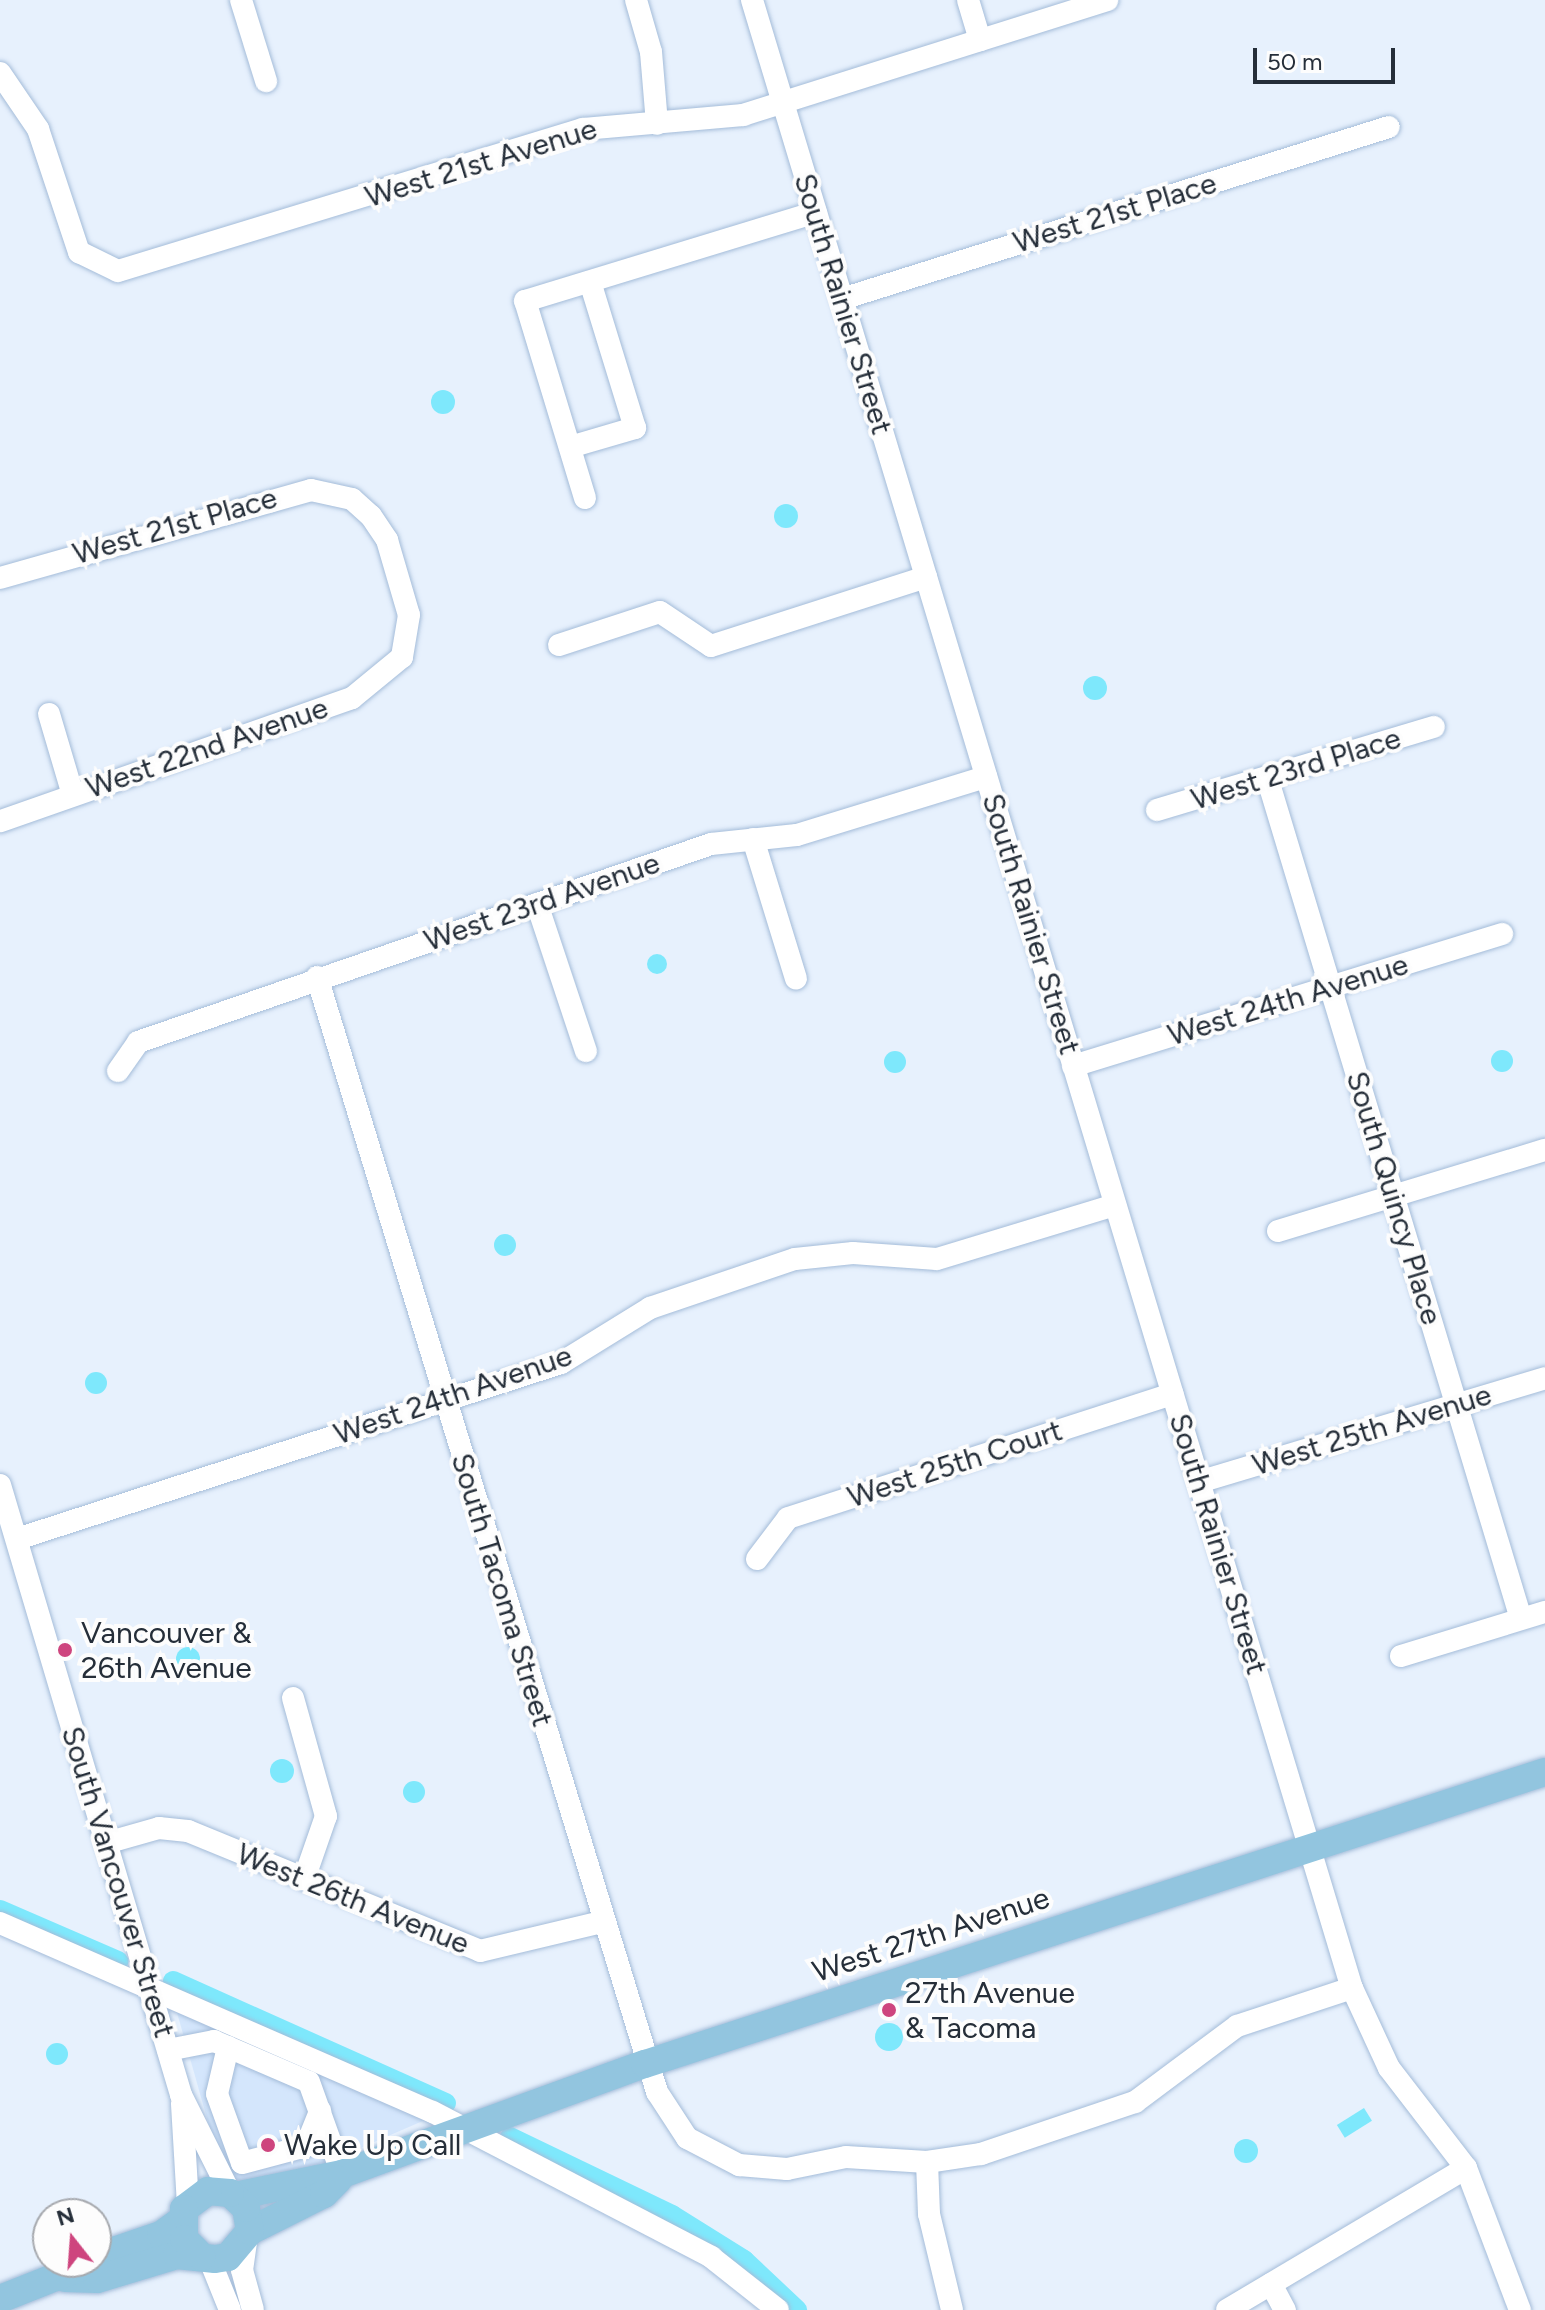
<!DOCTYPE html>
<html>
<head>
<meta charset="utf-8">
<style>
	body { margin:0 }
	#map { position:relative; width:1545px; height:2310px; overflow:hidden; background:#e7f1fd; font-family:Figtree,sans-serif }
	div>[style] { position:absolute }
	.built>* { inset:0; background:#d4e6fc }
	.water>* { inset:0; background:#7ee8fc; transform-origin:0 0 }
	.round { border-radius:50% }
	.canal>* { height:20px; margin:-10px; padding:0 10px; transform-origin:10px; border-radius:10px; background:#7ee8fc }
	.roads { filter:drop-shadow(0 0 2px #a4bcd9) drop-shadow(0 0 2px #a4bcd9) }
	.minor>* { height:22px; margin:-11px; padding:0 11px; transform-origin:11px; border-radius:11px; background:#fff }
	.major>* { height:28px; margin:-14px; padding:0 14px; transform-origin:14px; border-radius:14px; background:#92c5df }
	.dots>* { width:22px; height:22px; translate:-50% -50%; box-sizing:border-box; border:4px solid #fdfdfd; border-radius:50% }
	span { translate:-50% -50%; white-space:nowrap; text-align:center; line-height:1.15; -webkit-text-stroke:8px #fdfdfd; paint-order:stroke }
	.street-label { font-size:30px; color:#252e39 }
	.poi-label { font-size:30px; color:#252e39 }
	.left { translate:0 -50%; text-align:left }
	.north { position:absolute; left:32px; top:2198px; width:80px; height:80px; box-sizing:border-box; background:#fdfdfd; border:2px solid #a7aaaf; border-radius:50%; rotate:343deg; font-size:22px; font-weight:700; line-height:32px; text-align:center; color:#252e39 }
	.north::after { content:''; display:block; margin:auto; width:28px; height:36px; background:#ce457e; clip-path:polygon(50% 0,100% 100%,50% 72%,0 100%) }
	.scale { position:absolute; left:1253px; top:48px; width:142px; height:36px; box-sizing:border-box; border:4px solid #252e39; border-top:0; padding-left:10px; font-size:24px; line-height:28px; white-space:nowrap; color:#252e39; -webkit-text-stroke:6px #fdfdfd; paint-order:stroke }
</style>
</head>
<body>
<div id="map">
	<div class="built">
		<div style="clip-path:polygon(176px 2009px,425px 2120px,282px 2182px,248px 2188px,232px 2180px,218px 2157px)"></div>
	</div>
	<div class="water">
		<div class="round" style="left:431px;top:390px;width:24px;height:24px"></div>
		<div class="round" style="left:774px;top:504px;width:24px;height:24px"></div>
		<div class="round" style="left:1083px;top:676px;width:24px;height:24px"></div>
		<div class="round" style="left:647px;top:954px;width:20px;height:20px"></div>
		<div class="round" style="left:1491px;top:1050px;width:22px;height:22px"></div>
		<div class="round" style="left:884px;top:1051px;width:22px;height:22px"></div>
		<div class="round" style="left:494px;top:1234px;width:22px;height:22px"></div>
		<div class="round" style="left:85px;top:1372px;width:22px;height:22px"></div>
		<div class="round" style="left:176px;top:1647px;width:24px;height:24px"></div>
		<div class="round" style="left:270px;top:1759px;width:24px;height:24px"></div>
		<div class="round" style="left:403px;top:1781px;width:22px;height:22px"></div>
		<div class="round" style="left:875px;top:2023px;width:28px;height:28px"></div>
		<div class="round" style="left:46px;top:2043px;width:22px;height:22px"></div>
		<div style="left:1364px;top:2108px;width:15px;height:32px;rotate:58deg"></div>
		<div class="round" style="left:1234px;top:2139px;width:24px;height:24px"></div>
	</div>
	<div class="canal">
		<div style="left:0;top:1910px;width:129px;rotate:23.4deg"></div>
		<div style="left:173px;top:1981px;width:299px;rotate:24.1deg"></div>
		<div style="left:510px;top:2137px;width:180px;rotate:25.7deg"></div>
		<div style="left:672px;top:2215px;width:85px;rotate:32deg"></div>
		<div style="left:744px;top:2260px;width:73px;rotate:43.3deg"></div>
	</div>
	<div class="roads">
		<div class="minor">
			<div style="left:241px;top:0;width:85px;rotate:72.8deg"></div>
			<div style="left:636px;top:0;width:54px;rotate:73.9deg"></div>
			<div style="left:651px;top:52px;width:72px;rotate:85.2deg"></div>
			<div style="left:752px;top:0;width:2077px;rotate:73.21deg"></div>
			<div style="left:1352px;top:1988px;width:88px;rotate:65.2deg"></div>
			<div style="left:1389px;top:2068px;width:126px;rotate:52.4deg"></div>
			<div style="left:1466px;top:2168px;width:152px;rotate:69.2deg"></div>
			<div style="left:968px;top:0;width:42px;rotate:73.3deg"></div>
			<div style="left:0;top:73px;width:68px;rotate:55.8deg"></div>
			<div style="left:38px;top:129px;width:130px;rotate:71.6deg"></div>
			<div style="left:79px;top:252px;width:43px;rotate:26deg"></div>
			<div style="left:118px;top:271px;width:486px;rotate:-17deg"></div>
			<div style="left:583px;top:129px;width:161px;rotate:-5deg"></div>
			<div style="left:743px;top:115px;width:382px;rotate:-17.5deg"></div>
			<div style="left:842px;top:299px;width:573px;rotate:-17.46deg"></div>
			<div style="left:570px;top:447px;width:68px;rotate:-16.3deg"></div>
			<div style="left:635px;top:428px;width:153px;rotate:-107.1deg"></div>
			<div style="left:585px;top:498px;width:206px;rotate:-106.9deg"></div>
			<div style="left:525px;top:301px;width:304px;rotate:-17deg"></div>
			<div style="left:0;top:578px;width:323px;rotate:-15.8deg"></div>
			<div style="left:311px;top:490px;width:42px;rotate:12.4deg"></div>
			<div style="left:352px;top:499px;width:25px;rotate:42deg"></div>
			<div style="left:371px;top:516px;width:29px;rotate:56deg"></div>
			<div style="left:387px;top:540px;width:78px;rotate:73.7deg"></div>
			<div style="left:409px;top:615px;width:43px;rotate:99.5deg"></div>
			<div style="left:402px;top:657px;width:65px;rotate:140.6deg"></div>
			<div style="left:352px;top:698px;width:373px;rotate:160.7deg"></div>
			<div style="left:559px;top:645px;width:106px;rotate:-18.1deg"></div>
			<div style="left:660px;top:612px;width:61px;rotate:33.7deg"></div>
			<div style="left:711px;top:646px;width:226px;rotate:-17.8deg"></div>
			<div style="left:49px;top:714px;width:84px;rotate:73.5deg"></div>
			<div style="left:1267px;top:777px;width:879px;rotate:73.21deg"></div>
			<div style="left:1157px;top:810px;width:289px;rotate:-16.7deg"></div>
			<div style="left:753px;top:839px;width:146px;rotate:72.9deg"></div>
			<div style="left:537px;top:904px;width:155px;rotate:71.6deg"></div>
			<div style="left:317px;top:977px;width:1166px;rotate:73.04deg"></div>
			<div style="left:657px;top:2092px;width:55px;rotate:56.9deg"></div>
			<div style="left:687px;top:2138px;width:59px;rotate:27.4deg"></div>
			<div style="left:739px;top:2165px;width:48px;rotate:4.8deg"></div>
			<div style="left:787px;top:2169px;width:60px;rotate:-11.5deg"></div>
			<div style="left:846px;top:2157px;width:81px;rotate:3.5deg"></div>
			<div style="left:927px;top:2162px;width:52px;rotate:87.8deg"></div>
			<div style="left:929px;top:2214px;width:99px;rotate:76.5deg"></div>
			<div style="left:1073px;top:1066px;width:449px;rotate:-17.1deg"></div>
			<div style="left:118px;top:1071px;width:35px;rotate:-55deg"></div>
			<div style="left:138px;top:1042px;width:606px;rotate:-19.06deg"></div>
			<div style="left:711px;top:844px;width:86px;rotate:-6deg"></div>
			<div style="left:797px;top:835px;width:198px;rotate:-17.1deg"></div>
			<div style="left:1278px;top:1231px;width:279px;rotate:-16.9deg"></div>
			<div style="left:1199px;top:1482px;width:361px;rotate:-16.7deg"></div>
			<div style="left:0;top:1485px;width:636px;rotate:73.47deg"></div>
			<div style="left:181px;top:2095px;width:110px;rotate:63.4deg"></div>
			<div style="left:17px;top:1539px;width:572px;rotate:-17.93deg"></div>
			<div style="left:561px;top:1363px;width:105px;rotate:-31.7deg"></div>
			<div style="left:650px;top:1308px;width:153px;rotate:-18.7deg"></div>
			<div style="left:795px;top:1259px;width:58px;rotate:-5.9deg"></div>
			<div style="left:853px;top:1253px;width:84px;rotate:4.1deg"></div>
			<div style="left:937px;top:1259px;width:186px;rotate:-16.9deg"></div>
			<div style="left:757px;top:1559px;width:51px;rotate:-52.9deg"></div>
			<div style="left:788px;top:1518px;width:404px;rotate:-17.9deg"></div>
			<div style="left:1401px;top:1656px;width:151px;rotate:-17deg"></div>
			<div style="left:293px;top:1698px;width:123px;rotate:74.4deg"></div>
			<div style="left:326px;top:1816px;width:67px;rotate:109.2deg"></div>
			<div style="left:106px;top:1843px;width:55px;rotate:-15.8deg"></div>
			<div style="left:159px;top:1828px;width:29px;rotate:6deg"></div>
			<div style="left:188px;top:1831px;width:316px;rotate:22.3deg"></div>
			<div style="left:480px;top:1951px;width:125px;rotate:-13.4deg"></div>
			<div style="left:0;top:1923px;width:472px;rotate:23.6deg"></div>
			<div style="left:433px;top:2112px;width:314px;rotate:27.5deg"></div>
			<div style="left:711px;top:2257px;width:85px;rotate:38.3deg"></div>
			<div style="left:228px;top:2047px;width:48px;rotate:103.2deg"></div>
			<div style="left:217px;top:2094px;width:73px;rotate:70.1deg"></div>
			<div style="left:242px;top:2163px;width:66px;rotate:-14.9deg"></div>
			<div style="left:306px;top:2146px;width:38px;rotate:-68deg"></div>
			<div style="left:168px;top:2050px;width:47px;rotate:-11.1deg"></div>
			<div style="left:214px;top:2041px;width:103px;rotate:23.3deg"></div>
			<div style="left:309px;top:2082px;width:98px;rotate:70.3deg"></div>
			<div style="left:182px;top:2104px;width:100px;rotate:86.6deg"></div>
			<div style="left:927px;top:2162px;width:55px;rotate:-8.4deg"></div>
			<div style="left:981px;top:2154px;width:163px;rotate:-18.7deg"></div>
			<div style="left:1135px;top:2102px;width:127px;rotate:-36.7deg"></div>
			<div style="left:1237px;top:2026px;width:121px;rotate:-18.3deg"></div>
			<div style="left:246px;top:2242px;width:28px;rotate:98deg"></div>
			<div style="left:242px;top:2270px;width:41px;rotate:74.6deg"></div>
			<div style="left:209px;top:2258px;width:56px;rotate:68deg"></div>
			<div style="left:1271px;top:2284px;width:30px;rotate:62deg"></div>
			<div style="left:1227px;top:2310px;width:278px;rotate:-30.7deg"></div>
		</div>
		<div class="major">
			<div style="left:235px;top:2196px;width:109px;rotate:-11.6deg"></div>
			<div style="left:342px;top:2174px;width:322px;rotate:-20deg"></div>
			<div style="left:645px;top:2064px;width:946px;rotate:-17.98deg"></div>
			<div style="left:250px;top:2231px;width:83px;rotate:-26.6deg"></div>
			<div style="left:324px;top:2194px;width:20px;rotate:-45deg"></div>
			<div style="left:96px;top:2257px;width:69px;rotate:-18.7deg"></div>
			<div style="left:161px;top:2235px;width:26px;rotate:-36deg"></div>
			<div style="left:65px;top:2278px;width:32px;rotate:2deg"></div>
			<div style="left:97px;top:2279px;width:84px;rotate:-16.7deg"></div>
			<div style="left:177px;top:2255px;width:38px;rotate:6deg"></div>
			<div style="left:215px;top:2259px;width:13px;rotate:-9deg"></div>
			<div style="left:228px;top:2257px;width:34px;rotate:-50deg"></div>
			<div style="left:250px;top:2231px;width:23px;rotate:-100deg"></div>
			<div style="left:246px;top:2208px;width:22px;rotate:-137deg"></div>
			<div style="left:230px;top:2193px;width:22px;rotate:-175deg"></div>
			<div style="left:208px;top:2191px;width:30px;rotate:143deg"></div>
			<div style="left:184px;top:2209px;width:30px;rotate:90deg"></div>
			<div style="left:184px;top:2239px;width:25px;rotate:45deg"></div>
			<div style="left:0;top:2299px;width:87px;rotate:-21.6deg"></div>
		</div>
	</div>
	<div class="dots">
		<div style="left:65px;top:1650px;background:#ce457e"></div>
		<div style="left:889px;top:2010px;background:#ce457e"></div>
		<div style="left:268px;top:2145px;background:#ce457e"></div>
	</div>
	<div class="street-label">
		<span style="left:481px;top:163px;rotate:-17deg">West 21st Avenue</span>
		<span style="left:1115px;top:213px;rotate:-17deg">West 21st Place</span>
		<span style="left:843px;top:304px;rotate:73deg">South Rainier Street</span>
		<span style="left:175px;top:526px;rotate:-16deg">West 21st Place</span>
		<span style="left:207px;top:748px;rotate:-19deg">West 22nd Avenue</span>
		<span style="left:1296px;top:769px;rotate:-17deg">West 23rd Place</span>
		<span style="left:542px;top:902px;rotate:-19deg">West 23rd Avenue</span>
		<span style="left:1031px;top:924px;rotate:73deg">South Rainier Street</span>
		<span style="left:1288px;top:1000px;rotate:-17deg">West 24th Avenue</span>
		<span style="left:1394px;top:1198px;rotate:73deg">South Quincy Place</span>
		<span style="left:453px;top:1395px;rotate:-19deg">West 24th Avenue</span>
		<span style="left:1372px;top:1430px;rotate:-17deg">West 25th Avenue</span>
		<span style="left:955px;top:1464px;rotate:-18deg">West 25th Court</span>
		<span style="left:1218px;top:1544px;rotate:73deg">South Rainier Street</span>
		<span style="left:502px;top:1590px;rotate:73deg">South Tacoma Street</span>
		<span style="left:118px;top:1882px;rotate:73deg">South Vancouver Street</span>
		<span style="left:353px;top:1899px;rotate:22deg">West 26th Avenue</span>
		<span style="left:931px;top:1935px;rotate:-18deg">West 27th Avenue</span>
	</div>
	<div class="poi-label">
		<span class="left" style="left:81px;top:1650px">Vancouver &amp;<br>26th Avenue</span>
		<span class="left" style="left:905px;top:2010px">27th Avenue<br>&amp; Tacoma</span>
		<span class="left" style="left:284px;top:2145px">Wake Up Call</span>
	</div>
	<div class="north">N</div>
	<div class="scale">50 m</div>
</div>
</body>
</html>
